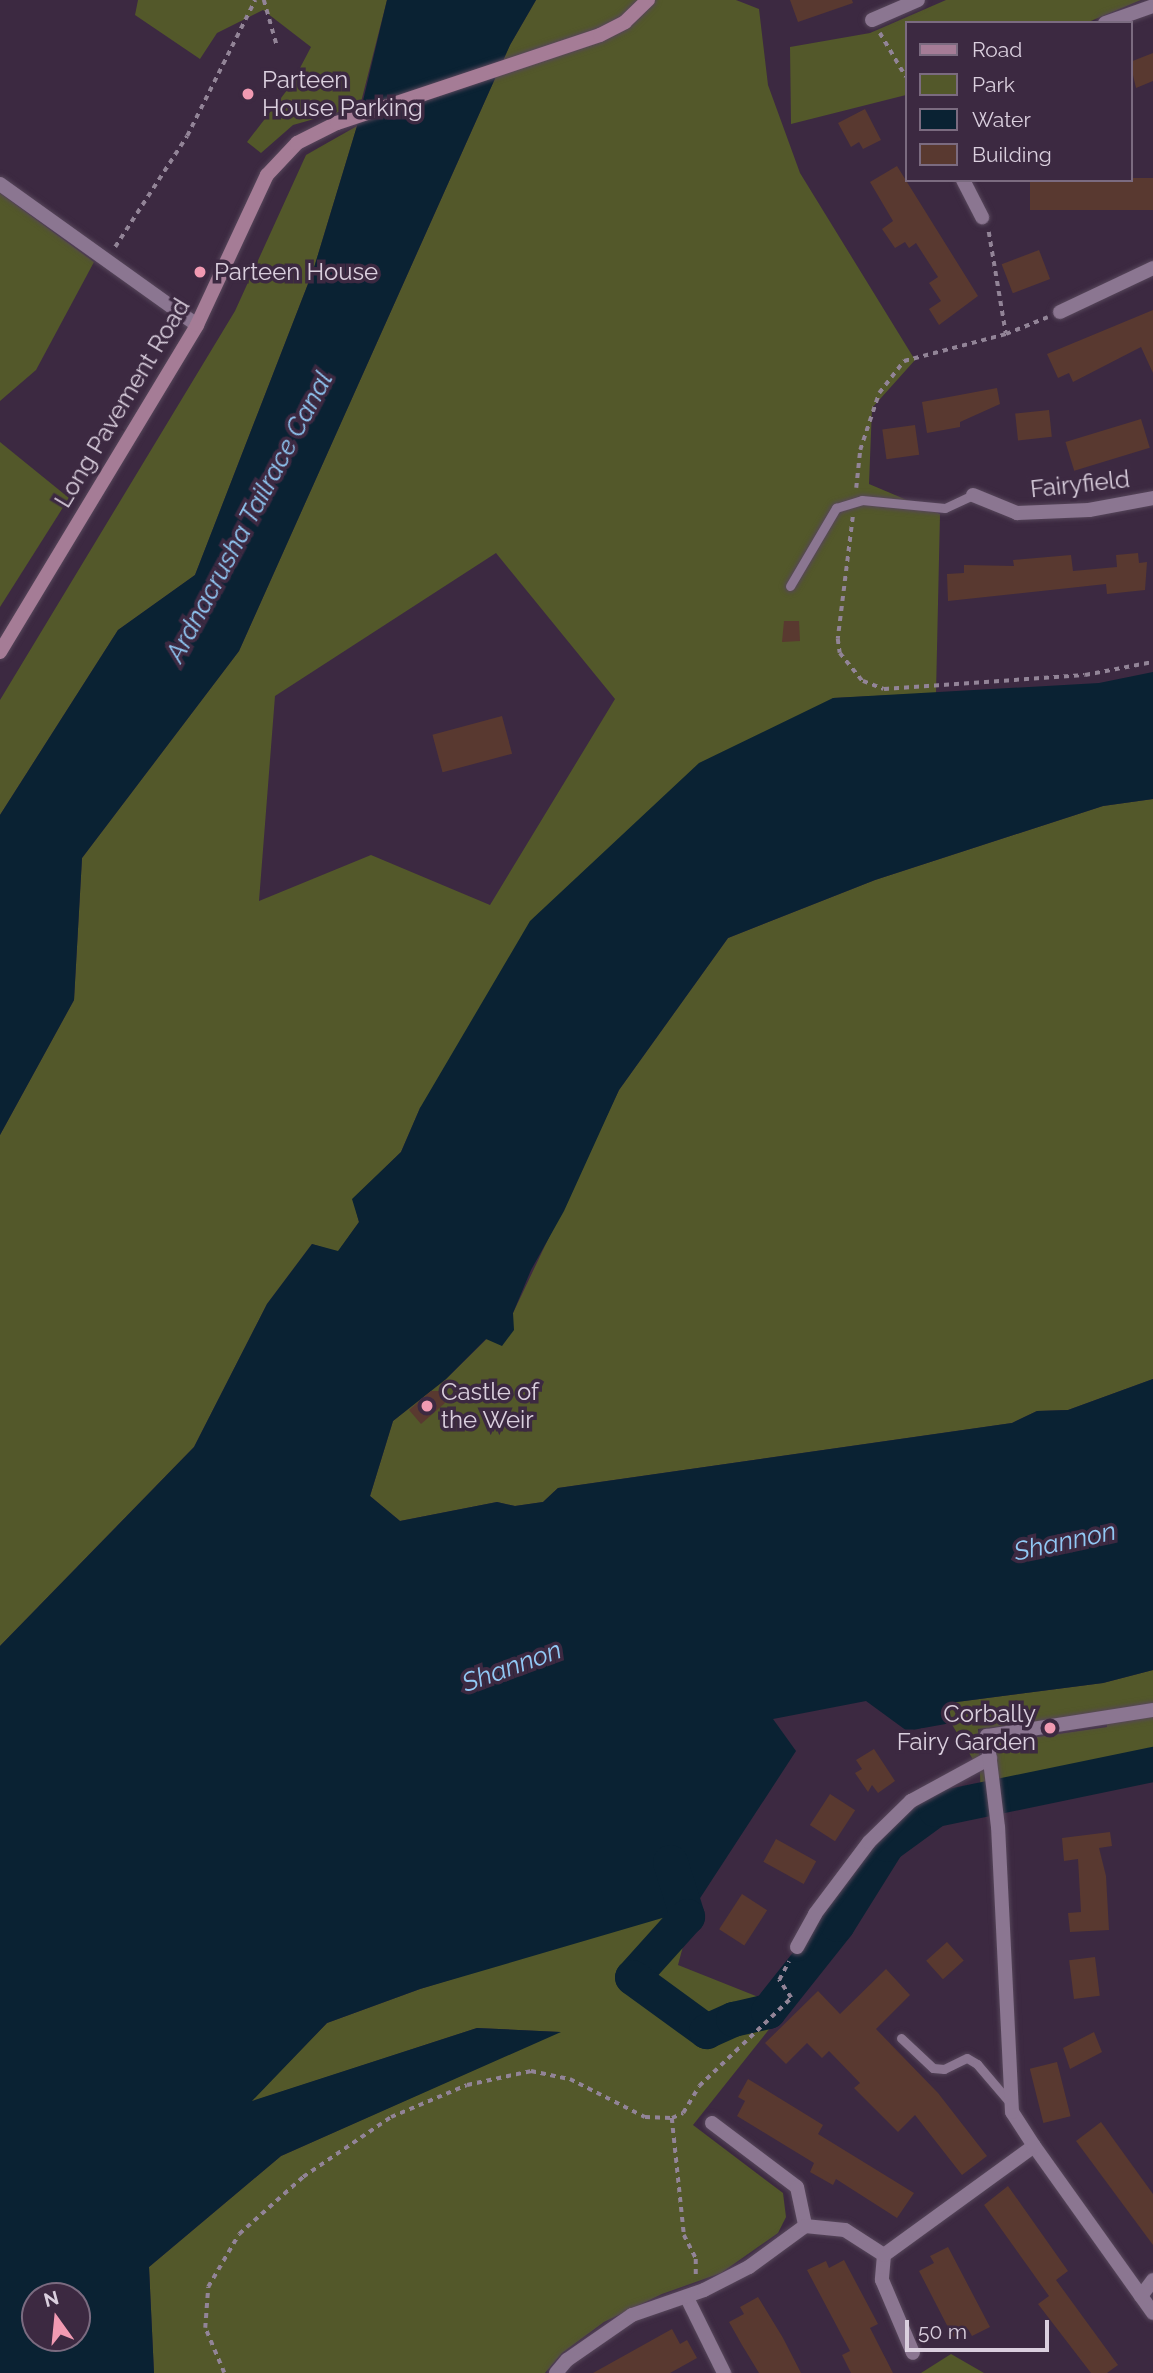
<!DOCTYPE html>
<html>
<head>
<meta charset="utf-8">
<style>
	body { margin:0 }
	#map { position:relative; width:1153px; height:2373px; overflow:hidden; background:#3c2941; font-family:Raleway,sans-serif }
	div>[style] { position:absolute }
	.green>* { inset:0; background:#53582a }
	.water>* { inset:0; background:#0a2233 }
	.river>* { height:35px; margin:-17.5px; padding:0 17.5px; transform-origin:17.5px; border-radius:17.5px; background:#0a2233 }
	.building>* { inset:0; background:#593930; transform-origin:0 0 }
	.path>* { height:3.5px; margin-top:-1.75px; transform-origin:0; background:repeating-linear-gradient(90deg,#928497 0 5px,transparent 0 10px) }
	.roads { filter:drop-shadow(0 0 2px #56465a) drop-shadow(0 0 2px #56465a) }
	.service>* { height:9px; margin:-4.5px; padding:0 4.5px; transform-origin:4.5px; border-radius:4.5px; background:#8b7691 }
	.minor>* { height:14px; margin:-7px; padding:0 7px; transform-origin:7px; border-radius:7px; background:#8b7691 }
	.tertiary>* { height:14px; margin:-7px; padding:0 7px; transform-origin:7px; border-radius:7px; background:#8b7691 }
	.secondary>* { height:14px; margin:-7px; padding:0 7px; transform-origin:7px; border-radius:7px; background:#a57c96 }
	.dots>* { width:19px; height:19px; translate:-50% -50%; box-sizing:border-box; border:4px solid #3c2941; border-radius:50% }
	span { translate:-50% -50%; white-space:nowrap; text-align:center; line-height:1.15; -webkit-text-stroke:7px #3c2941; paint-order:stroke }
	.poi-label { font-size:24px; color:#dacfde }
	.left { translate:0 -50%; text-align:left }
	.right { translate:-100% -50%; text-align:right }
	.street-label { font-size:24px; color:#dacfde }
	.water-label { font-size:26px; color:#91c8f4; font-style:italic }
	.legend { position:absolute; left:905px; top:21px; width:228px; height:161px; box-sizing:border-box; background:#3c2941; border:2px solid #7b6b80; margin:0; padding:9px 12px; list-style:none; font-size:21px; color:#dacfde }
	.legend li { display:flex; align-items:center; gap:14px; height:35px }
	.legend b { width:35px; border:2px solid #7b6b80 }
	.north { position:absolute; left:21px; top:2282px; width:70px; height:70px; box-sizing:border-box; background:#3c2941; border:2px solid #7b6b80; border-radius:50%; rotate:345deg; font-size:19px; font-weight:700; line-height:28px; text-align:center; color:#dacfde }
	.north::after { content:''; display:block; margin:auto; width:24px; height:32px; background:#f19ab2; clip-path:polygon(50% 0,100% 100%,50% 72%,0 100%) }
	.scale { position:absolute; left:905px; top:2320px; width:144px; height:32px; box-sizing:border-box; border:4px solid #dacfde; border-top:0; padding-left:9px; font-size:21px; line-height:24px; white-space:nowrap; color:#dacfde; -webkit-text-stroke:5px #3c2941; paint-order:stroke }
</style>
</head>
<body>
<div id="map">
	<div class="green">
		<div style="clip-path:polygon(138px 0,387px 0,360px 106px,293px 125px,261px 153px,247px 142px,291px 85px,311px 47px,263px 10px,217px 33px,200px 59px,135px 15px)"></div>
		<div style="clip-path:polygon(evenodd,536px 0,736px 0,759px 9px,768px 85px,800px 173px,915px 360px,872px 408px,869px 484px,940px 514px,936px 693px,833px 698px,420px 1108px,401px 1152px,353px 1199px,359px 1222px,338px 1252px,312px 1244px,267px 1304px,194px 1447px,0 1646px,0 1135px,74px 1000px,82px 858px,239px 651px,510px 45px,536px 0,496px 553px,615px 699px,490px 905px,371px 855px,259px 901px,275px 696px,496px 553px)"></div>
		<div style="clip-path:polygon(946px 0,1141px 0,1086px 23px,906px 23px,906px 95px,791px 124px,790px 47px,870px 33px)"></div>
		<div style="clip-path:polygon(357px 126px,313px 271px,195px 575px,118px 630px,0 815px,0 700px,235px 311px,306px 155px)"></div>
		<div style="clip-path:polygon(0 193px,94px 262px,36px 370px,0 401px)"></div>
		<div style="clip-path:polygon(0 442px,69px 498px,0 607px)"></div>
		<div style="clip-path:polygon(1153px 799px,1153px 1379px,1068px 1410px,1037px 1411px,1012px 1423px,558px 1488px,543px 1502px,515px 1506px,497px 1502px,400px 1521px,370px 1496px,393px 1421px,446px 1379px,513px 1313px,619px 1090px,728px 938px,875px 880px,1103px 806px)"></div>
		<div style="clip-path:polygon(evenodd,1153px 1670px,1153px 1777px,981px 1812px,980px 1771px,951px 1723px,949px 1703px,1103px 1683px,1153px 1670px,1106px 1714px,1107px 1727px,996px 1743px,995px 1760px,980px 1770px,978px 1729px,1106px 1714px)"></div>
		<div style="clip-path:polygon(686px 1907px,693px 1909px,678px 1965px,786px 2008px,693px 2125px,783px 2193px,786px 2217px,778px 2233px,721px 2273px,662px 2294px,604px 2322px,562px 2353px,545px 2373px,154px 2373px,149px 2267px,281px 2156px,559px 2032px,477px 2028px,250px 2102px,327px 2023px,420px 1989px)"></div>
		<div style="clip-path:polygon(951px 2354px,984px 2373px,921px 2373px)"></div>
	</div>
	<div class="water">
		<div style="clip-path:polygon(387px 0,536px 0,510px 45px,239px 651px,82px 858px,74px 1000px,0 1135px,0 815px,118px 630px,195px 575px,313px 271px,357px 126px)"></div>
		<div style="clip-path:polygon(evenodd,1153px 672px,1153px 799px,1103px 806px,875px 880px,728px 938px,619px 1090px,564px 1211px,531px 1270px,513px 1313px,514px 1330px,502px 1346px,486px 1339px,446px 1379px,393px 1421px,370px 1496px,400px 1521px,497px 1502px,515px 1506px,543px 1502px,558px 1488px,1012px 1423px,1037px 1411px,1068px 1410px,1153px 1379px,1153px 1670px,1103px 1683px,949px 1703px,951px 1723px,907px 1731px,866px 1701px,773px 1719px,796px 1751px,693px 1909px,420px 1989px,327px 2023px,252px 2101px,477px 2028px,561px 2032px,281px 2156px,149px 2267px,154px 2373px,0 2373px,0 1646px,194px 1447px,267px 1304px,312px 1244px,338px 1251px,359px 1222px,352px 1199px,401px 1152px,420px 1108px,530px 921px,699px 763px,833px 698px,1099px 683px,1153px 672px,35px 2296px,77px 2296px,77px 2338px,35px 2338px,35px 2296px)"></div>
	</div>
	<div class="river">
		<div style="left:670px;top:1862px;width:57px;rotate:72.5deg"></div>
		<div style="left:687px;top:1916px;width:82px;rotate:132deg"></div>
		<div style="left:632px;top:1977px;width:92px;rotate:36.1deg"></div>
		<div style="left:706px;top:2031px;width:30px;rotate:-24deg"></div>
		<div style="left:733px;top:2019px;width:36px;rotate:-13deg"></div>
		<div style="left:768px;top:2011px;width:111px;rotate:-51.6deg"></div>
		<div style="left:837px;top:1924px;width:94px;rotate:-58deg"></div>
		<div style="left:887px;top:1844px;width:59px;rotate:-36.1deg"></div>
		<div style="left:935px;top:1809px;width:223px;rotate:-11.7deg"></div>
	</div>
	<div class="building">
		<div style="clip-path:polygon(790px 0,852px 0,853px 3px,798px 22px)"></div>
		<div style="clip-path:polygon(1153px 53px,1153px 81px,1136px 88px,1130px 62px)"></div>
		<div style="clip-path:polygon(865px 109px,881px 140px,863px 149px,859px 142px,851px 147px,838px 123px)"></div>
		<div style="clip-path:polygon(897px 166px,978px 296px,939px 325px,929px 309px,941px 301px,929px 283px,938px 277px,916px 243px,909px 248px,905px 242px,895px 248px,882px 229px,893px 221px,870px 182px)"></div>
		<div style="left:1153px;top:178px;width:32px;height:123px;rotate:90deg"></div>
		<div style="left:1039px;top:250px;width:31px;height:40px;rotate:69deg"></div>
		<div style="clip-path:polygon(1153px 310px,1153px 373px,1141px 347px,1073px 382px,1069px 373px,1058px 378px,1047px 354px)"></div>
		<div style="clip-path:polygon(997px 388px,1000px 404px,960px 422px,960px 427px,927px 433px,922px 402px)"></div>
		<div style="left:1049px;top:410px;width:27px;height:34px;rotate:84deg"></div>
		<div style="left:1141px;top:419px;width:30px;height:79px;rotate:73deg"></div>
		<div style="left:915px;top:425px;width:30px;height:33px;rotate:82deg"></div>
		<div style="clip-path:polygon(1138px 553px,1139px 563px,1147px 562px,1145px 590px,1107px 594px,1106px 584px,948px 601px,947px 574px,964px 573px,964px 565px,1014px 566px,1013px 560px,1071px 555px,1073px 571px,1117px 567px,1116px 555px)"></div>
		<div style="clip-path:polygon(784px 621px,799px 621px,800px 641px,782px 642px)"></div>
		<div style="left:502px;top:716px;width:39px;height:72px;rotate:75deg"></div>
		<div style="clip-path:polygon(431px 1391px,442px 1391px,445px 1403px,421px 1424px,409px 1410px)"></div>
		<div style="clip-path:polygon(874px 1749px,895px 1781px,878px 1793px,872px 1785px,868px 1792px,855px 1773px,862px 1769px,856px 1760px)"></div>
		<div style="left:830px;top:1794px;width:30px;height:37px;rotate:33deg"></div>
		<div style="clip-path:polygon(1110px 1832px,1112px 1846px,1099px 1848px,1106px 1876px,1109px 1930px,1070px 1932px,1068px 1913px,1081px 1912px,1078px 1859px,1064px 1861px,1062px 1838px)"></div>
		<div style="left:776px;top:1839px;width:46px;height:26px;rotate:29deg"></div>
		<div style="left:742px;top:1894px;width:30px;height:42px;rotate:33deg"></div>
		<div style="left:947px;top:1942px;width:25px;height:28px;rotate:48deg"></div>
		<div style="left:1095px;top:1957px;width:39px;height:26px;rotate:83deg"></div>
		<div style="clip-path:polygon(886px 1969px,910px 1995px,876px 2029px,938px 2093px,987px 2156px,962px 2175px,915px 2115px,898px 2132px,854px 2088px,860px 2083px,829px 2051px,822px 2058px,807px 2043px,786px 2064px,765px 2043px,818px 1991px,840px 2014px)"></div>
		<div style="clip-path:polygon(1094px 2032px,1102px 2052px,1070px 2069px,1063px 2048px)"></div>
		<div style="left:1057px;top:2062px;width:56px;height:28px;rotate:76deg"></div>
		<div style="clip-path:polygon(748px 2079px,823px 2125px,818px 2134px,914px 2193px,897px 2218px,836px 2179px,833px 2185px,810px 2172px,814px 2163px,737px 2116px,745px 2101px,738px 2097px)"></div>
		<div style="clip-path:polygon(1101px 2122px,1153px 2194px,1153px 2245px,1076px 2141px)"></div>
		<div style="clip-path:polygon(1008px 2186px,1068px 2271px,1056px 2280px,1118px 2365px,1107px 2373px,1091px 2373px,1038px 2304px,1049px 2296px,984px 2205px)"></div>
		<div style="clip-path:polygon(948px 2247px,990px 2327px,972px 2336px,968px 2329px,953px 2337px,919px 2271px,934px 2263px,930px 2256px)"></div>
		<div style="clip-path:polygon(844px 2260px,878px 2324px,870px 2328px,893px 2373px,851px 2373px,842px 2355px,850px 2351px,807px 2270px,826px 2261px,829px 2268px)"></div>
		<div style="clip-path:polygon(758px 2297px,783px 2338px,801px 2373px,759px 2373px,742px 2345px,729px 2322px,744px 2314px,740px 2307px)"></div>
		<div style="clip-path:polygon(672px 2329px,680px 2344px,687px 2340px,697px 2358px,670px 2373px,593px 2373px)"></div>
	</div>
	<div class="path">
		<div style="left:264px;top:0;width:48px;rotate:74.2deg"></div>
		<div style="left:880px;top:33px;width:51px;rotate:59.4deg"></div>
		<div style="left:989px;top:232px;width:103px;rotate:80.5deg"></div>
		<div style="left:115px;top:247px;width:132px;rotate:-57deg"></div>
		<div style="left:187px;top:136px;width:152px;rotate:-63.4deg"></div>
		<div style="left:856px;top:488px;width:38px;rotate:-84deg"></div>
		<div style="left:860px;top:450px;width:60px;rotate:-71.6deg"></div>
		<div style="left:879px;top:393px;width:41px;rotate:-52deg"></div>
		<div style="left:904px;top:361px;width:106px;rotate:-14.8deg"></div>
		<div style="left:1006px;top:334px;width:45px;rotate:-22deg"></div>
		<div style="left:853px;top:517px;width:123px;rotate:97deg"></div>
		<div style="left:838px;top:639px;width:14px;rotate:82deg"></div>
		<div style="left:840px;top:653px;width:36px;rotate:51deg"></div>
		<div style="left:863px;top:681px;width:22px;rotate:21deg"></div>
		<div style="left:884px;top:689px;width:201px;rotate:-4deg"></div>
		<div style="left:1085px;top:675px;width:69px;rotate:-10.8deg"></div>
		<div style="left:672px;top:2118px;width:118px;rotate:84.1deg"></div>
		<div style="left:684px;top:2235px;width:27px;rotate:63deg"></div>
		<div style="left:696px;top:2259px;width:17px;rotate:90deg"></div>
		<div style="left:224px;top:2373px;width:49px;rotate:-112.9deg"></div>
		<div style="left:205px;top:2328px;width:41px;rotate:-85.8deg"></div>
		<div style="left:208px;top:2287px;width:61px;rotate:-59.7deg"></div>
		<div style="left:239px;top:2234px;width:86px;rotate:-41.7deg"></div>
		<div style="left:303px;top:2177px;width:107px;rotate:-34.3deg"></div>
		<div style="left:391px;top:2117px;width:82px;rotate:-22.8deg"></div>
		<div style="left:467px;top:2085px;width:66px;rotate:-12.3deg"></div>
		<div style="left:531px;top:2071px;width:40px;rotate:12deg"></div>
		<div style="left:570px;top:2079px;width:84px;rotate:26.9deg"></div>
		<div style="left:645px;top:2117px;width:27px;rotate:2deg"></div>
		<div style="left:672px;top:2118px;width:12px;rotate:-24deg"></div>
		<div style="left:683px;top:2113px;width:31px;rotate:-59deg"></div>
		<div style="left:699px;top:2086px;width:127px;rotate:-43.7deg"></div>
		<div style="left:791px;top:1998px;width:22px;rotate:-124deg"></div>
		<div style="left:779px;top:1980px;width:21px;rotate:-62deg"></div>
	</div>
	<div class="roads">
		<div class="service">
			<div style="left:790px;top:586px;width:91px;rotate:-59.5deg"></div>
			<div style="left:836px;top:508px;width:27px;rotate:-17deg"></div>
			<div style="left:862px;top:500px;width:83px;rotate:5.5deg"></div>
			<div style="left:945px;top:508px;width:31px;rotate:-25deg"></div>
			<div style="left:901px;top:2038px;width:44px;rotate:43.2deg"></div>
			<div style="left:933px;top:2068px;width:11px;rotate:5deg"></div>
			<div style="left:944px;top:2069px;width:25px;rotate:-26deg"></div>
			<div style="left:967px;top:2058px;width:12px;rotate:31deg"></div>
			<div style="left:977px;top:2064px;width:54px;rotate:49.5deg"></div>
		</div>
		<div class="minor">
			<div style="left:872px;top:20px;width:50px;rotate:-23.5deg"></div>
			<div style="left:1105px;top:23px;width:51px;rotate:-19.5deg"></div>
			<div style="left:963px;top:180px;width:42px;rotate:62.8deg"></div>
			<div style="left:0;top:184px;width:242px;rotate:35.6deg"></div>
			<div style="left:1060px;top:312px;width:103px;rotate:-25.3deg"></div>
			<div style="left:973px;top:495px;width:48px;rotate:22.2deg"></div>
			<div style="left:1017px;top:513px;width:72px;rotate:-2.4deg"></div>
			<div style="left:1089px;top:510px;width:65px;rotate:-10.6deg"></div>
			<div style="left:797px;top:1947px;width:38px;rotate:-61deg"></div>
			<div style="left:815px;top:1914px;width:90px;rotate:-53.1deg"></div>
			<div style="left:869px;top:1842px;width:59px;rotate:-44.3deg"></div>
			<div style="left:911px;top:1801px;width:90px;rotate:-28.6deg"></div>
			<div style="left:712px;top:2123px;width:106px;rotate:37deg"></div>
			<div style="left:797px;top:2187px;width:40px;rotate:78deg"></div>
			<div style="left:884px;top:2255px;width:25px;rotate:95deg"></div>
			<div style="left:882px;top:2280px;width:79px;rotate:67deg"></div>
			<div style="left:1141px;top:2296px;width:20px;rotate:-53deg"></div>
			<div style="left:687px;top:2298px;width:84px;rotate:63.7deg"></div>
			<div style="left:556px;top:2373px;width:17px;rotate:-50deg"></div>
			<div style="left:567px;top:2360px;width:79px;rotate:-34.7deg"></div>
			<div style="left:632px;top:2315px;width:76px;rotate:-19.1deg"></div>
			<div style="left:704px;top:2290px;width:51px;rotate:-27.1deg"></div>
			<div style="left:749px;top:2267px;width:69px;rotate:-36.2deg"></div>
			<div style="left:805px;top:2226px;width:40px;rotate:5.7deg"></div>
			<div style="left:845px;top:2230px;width:46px;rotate:32.7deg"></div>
			<div style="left:884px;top:2255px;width:185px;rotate:-36deg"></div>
			<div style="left:1034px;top:2146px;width:40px;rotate:-122.9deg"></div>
			<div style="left:1012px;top:2112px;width:285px;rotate:-92.8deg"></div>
			<div style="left:998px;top:1827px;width:92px;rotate:-96.9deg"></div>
			<div style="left:987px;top:1736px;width:168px;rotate:-8.9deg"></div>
		</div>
		<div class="tertiary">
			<div style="left:1034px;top:2146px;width:205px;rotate:54.5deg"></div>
		</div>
		<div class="secondary">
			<div style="left:0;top:652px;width:382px;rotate:-58.9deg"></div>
			<div style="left:197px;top:325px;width:166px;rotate:-65deg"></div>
			<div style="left:267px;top:175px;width:44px;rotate:-46.8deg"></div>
			<div style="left:297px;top:143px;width:45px;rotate:-26.6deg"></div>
			<div style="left:337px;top:123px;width:277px;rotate:-18.5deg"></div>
			<div style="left:600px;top:35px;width:28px;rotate:-27deg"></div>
			<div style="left:625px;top:22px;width:32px;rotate:-44deg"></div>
		</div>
	</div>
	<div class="dots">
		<div style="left:248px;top:94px;background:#f19ab2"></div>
		<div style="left:200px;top:272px;background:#f19ab2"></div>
		<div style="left:427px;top:1406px;background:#f19ab2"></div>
		<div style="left:1050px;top:1728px;background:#f19ab2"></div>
	</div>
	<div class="poi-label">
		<span class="left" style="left:262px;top:94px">Parteen<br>House Parking</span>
		<span class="left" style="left:214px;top:272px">Parteen House</span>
		<span class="left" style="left:441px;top:1406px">Castle of<br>the Weir</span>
		<span class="right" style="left:1036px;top:1728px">Corbally<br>Fairy Garden</span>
	</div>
	<div class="street-label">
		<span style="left:122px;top:403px;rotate:-59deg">Long Pavement Road</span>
		<span style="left:1080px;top:484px;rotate:-6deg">Fairyfield</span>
	</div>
	<div class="water-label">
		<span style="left:250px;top:517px;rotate:-62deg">Ardnacrusha Tailrace Canal</span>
		<span style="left:1065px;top:1542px;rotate:-12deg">Shannon</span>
		<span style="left:512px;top:1667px;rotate:-20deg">Shannon</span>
	</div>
	<ul class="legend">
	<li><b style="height:9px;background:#a57c96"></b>Road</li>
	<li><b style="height:19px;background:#53582a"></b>Park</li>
	<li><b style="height:19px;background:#0a2233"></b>Water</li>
	<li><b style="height:19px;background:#593930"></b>Building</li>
	</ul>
	<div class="north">N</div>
	<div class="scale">50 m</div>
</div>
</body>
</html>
